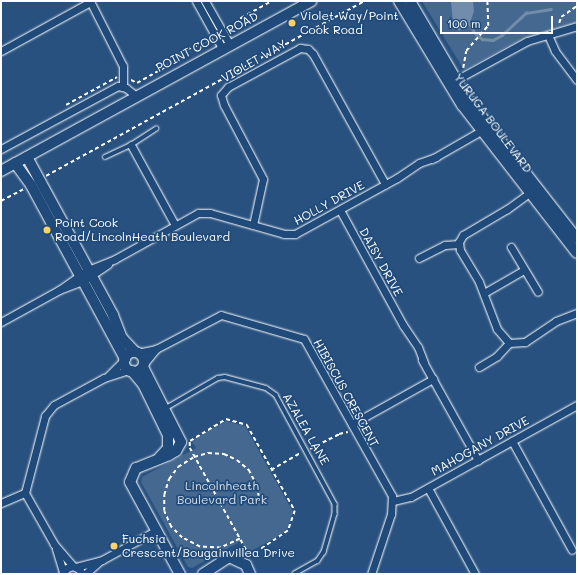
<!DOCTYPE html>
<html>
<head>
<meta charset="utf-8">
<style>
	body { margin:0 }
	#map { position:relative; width:578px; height:575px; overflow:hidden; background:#28517f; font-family:Mali,sans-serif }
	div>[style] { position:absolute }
	.green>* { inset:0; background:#446890 }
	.water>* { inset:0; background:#718dab }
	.stream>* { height:2.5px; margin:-1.25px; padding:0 1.25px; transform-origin:1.25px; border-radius:1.25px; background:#718dab }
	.path>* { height:1.5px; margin-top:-0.75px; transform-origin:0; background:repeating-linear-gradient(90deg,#fff 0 4px,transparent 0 7px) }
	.roads { filter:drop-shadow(0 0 1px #fff) drop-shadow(0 0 1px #fff) }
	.lane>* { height:3.5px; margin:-1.75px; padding:0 1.75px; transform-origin:1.75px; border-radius:1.75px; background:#1f4a7a }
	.street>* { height:7px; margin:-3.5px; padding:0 3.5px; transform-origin:3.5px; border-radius:3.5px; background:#1f4a7a }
	.secondary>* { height:10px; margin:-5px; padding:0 5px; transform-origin:5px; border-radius:5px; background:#1f4a7a }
	.secondary>.ring { margin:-5px; padding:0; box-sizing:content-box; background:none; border:10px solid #1f4a7a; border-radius:50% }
	.dots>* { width:11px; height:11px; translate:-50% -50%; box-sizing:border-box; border:2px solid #1f4a7a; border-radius:50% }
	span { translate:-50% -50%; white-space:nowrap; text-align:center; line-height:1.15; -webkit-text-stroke:3.5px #1f4a7a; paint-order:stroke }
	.poi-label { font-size:12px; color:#fff }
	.left { translate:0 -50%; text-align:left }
	.street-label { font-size:12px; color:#fff }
	.park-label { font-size:12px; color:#dae1e9 }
	.frame { position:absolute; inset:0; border:2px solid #fff; pointer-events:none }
	.scale { position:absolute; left:440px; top:16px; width:113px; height:18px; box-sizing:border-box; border:2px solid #fff; border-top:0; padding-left:5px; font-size:12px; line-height:14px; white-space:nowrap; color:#fff; -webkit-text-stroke:3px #1f4a7a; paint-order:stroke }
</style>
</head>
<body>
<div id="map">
	<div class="green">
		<div style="clip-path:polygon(422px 1px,577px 1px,577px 22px,523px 38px,464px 70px)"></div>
		<div style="clip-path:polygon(226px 421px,245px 426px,293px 512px,287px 531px,248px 553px,241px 541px,192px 568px,188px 567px,141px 482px,142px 477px,196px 448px,191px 440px)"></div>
	</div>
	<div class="water">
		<div style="clip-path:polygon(451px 1px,473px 1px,474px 11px,471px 20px,459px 31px,453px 23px)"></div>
	</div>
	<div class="stream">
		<div style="left:469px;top:22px;width:11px;rotate:63deg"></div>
		<div style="left:474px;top:32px;width:11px;rotate:41deg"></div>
		<div style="left:482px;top:39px;width:11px;rotate:5deg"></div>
		<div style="left:493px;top:40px;width:10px;rotate:-29deg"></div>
		<div style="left:502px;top:35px;width:33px;rotate:-43deg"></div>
		<div style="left:526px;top:13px;width:25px;rotate:-9deg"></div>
	</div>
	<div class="path">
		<div style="left:559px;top:23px;width:6px;rotate:-72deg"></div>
		<div style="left:561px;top:17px;width:19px;rotate:-35deg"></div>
		<div style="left:230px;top:29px;width:16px;rotate:-45deg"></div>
		<div style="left:241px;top:18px;width:35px;rotate:-29deg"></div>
		<div style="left:463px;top:68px;width:17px;rotate:-80deg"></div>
		<div style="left:466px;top:51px;width:33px;rotate:-49deg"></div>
		<div style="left:488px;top:26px;width:25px;rotate:-92deg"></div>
		<div style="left:131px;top:80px;width:7px;rotate:27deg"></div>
		<div style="left:137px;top:83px;width:47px;rotate:-29.3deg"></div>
		<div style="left:178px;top:60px;width:8px;rotate:-76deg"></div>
		<div style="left:180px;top:52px;width:31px;rotate:-21deg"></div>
		<div style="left:66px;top:105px;width:58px;rotate:-28.8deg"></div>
		<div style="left:46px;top:176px;width:363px;rotate:-28.8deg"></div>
		<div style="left:1px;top:201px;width:26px;rotate:-28deg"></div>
		<div style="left:190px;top:441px;width:42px;rotate:-31.4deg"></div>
		<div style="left:226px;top:419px;width:22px;rotate:16deg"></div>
		<div style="left:247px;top:425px;width:98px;rotate:60.8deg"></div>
		<div style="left:295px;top:511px;width:21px;rotate:109deg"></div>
		<div style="left:288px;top:531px;width:48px;rotate:146deg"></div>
		<div style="left:190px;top:442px;width:6px;rotate:90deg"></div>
		<div style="left:190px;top:448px;width:122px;rotate:61.1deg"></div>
		<div style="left:310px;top:449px;width:33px;rotate:-27deg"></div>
		<div style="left:339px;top:434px;width:9px;rotate:-13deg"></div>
		<div style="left:271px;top:470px;width:34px;rotate:-30deg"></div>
		<div style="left:240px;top:539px;width:21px;rotate:155deg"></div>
		<div style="left:221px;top:548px;width:21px;rotate:-177deg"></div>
		<div style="left:200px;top:547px;width:20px;rotate:-153deg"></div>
		<div style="left:182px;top:538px;width:16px;rotate:-135deg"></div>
		<div style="left:171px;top:527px;width:17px;rotate:-114deg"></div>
		<div style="left:164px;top:511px;width:16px;rotate:-90deg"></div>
		<div style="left:164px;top:495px;width:17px;rotate:-73deg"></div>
		<div style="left:169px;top:479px;width:15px;rotate:-53deg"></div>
		<div style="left:178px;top:467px;width:19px;rotate:-32deg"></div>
		<div style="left:194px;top:457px;width:15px;rotate:-16deg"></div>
		<div style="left:208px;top:453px;width:16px;rotate:4deg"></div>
		<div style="left:224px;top:454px;width:14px;rotate:25deg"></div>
		<div style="left:237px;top:460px;width:16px;rotate:40deg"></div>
		<div style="left:249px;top:470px;width:18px;rotate:63deg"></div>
		<div style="left:257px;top:486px;width:10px;rotate:79deg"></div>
	</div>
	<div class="roads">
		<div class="lane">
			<div style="left:105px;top:157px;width:29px;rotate:-25deg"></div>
			<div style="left:131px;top:145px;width:30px;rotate:-33deg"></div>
			<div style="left:166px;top:408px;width:60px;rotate:-30deg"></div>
			<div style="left:218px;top:378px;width:7px;rotate:-8deg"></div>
			<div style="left:225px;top:377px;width:42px;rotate:15deg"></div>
			<div style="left:266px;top:388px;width:12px;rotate:35deg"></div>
			<div style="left:276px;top:395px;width:124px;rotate:61.6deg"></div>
			<div style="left:335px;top:504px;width:10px;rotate:90deg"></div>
			<div style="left:335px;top:514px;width:40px;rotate:106deg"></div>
			<div style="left:324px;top:552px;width:11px;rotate:124deg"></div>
			<div style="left:318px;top:561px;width:26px;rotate:151deg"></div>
		</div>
		<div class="street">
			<div style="left:90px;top:1px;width:73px;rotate:63.1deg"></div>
			<div style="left:123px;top:66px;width:21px;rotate:90deg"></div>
			<div style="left:196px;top:1px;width:54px;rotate:61deg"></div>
			<div style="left:205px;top:1px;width:51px;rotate:60.4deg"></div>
			<div style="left:548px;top:35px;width:17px;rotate:66deg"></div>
			<div style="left:555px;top:51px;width:36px;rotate:53deg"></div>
			<div style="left:1px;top:51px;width:102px;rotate:-28.8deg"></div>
			<div style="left:454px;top:81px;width:83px;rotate:-28.7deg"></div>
			<div style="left:527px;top:41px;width:52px;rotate:-16.7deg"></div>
			<div style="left:131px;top:145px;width:91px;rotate:61.2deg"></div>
			<div style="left:1px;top:149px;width:133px;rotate:-28.3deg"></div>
			<div style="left:118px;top:86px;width:8px;rotate:14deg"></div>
			<div style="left:126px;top:88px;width:11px;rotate:38deg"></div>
			<div style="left:432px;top:159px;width:62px;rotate:-29.9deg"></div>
			<div style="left:532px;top:191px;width:31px;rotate:144deg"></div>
			<div style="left:507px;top:209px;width:51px;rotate:149.4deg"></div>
			<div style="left:463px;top:235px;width:8px;rotate:120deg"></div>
			<div style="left:459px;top:242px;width:8px;rotate:83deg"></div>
			<div style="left:460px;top:250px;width:37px;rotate:59deg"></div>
			<div style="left:479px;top:282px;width:50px;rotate:69deg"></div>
			<div style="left:497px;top:329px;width:18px;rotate:49deg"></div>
			<div style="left:509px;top:343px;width:16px;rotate:-4deg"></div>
			<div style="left:525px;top:342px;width:37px;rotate:-34deg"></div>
			<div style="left:556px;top:321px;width:22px;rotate:-21deg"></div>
			<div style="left:340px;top:210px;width:131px;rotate:61.3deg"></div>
			<div style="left:403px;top:325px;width:27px;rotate:56deg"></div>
			<div style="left:418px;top:347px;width:17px;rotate:69deg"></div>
			<div style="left:253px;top:225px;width:47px;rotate:-77.7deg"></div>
			<div style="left:263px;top:179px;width:84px;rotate:-117.8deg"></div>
			<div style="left:224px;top:105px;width:10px;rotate:-107deg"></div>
			<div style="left:221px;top:95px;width:11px;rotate:-49deg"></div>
			<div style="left:228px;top:87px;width:82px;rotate:-28.4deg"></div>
			<div style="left:300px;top:48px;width:8px;rotate:7deg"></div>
			<div style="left:308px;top:49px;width:7px;rotate:45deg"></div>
			<div style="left:313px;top:54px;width:149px;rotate:61deg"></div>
			<div style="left:511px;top:247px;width:52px;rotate:59deg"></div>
			<div style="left:419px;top:258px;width:29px;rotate:-27deg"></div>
			<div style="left:445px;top:245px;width:14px;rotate:-4deg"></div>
			<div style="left:59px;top:290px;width:35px;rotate:-35deg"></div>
			<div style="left:88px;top:270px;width:29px;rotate:-22deg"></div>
			<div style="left:115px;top:259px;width:95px;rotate:-29deg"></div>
			<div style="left:198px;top:213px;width:12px"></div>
			<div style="left:210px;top:213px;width:77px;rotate:15.8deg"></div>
			<div style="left:284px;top:234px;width:11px"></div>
			<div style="left:295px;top:234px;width:116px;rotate:-28.8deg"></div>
			<div style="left:397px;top:178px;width:27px;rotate:-34deg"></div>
			<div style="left:419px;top:163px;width:18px;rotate:-19deg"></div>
			<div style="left:484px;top:293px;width:46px;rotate:-29.9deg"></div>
			<div style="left:1px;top:322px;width:66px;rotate:-28.9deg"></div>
			<div style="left:59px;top:290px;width:26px;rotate:-21deg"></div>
			<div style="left:83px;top:281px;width:30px;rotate:-34deg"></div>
			<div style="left:137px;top:353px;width:19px;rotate:-12deg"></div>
			<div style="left:422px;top:360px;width:115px;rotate:60.8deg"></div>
			<div style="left:143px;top:365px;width:21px;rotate:-51deg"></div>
			<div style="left:156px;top:349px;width:73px;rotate:-27.6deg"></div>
			<div style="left:221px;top:315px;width:86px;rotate:16.1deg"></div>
			<div style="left:304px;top:339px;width:180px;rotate:60.7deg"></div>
			<div style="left:392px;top:496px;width:18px;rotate:93deg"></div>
			<div style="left:391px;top:514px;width:63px;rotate:108.4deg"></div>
			<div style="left:479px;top:367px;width:21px;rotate:-31deg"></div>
			<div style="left:497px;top:356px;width:18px;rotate:-47deg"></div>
			<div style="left:108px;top:376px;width:23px;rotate:-45deg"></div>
			<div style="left:352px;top:424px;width:93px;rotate:-29.1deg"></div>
			<div style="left:512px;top:441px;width:124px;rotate:61.2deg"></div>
			<div style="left:428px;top:488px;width:98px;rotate:61.3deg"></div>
			<div style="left:393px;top:501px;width:18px;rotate:-13deg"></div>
			<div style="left:411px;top:497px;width:190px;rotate:-29deg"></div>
			<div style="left:1px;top:503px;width:26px;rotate:-23deg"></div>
			<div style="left:56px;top:549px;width:24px;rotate:73deg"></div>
			<div style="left:73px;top:566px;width:29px;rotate:-131deg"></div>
			<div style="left:54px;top:544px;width:59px;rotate:-119.6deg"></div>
			<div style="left:25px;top:493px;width:80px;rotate:-75.4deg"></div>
			<div style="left:45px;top:416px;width:14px;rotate:-51deg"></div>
			<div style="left:54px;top:405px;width:57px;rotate:-28.4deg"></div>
			<div style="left:104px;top:378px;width:26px;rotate:-18deg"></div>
			<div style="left:76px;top:567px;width:27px;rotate:-15deg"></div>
			<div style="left:102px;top:560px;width:63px;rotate:-28.6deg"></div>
			<div style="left:62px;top:574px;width:8px;rotate:-50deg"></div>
			<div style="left:67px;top:568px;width:6px;rotate:-18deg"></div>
			<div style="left:73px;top:566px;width:7px;rotate:27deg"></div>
			<div style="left:79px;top:569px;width:6px;rotate:59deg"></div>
			<div style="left:85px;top:574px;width:18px;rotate:-41deg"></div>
		</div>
		<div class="secondary">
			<div style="left:399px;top:1px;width:122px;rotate:58.8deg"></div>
			<div style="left:462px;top:105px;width:187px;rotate:52.2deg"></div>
			<div style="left:410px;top:1px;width:113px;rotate:59.6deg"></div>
			<div style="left:467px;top:98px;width:179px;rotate:52deg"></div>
			<div style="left:27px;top:157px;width:180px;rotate:61.4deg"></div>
			<div style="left:113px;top:315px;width:25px;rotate:69deg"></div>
			<div style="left:122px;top:338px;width:19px;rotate:47deg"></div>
			<div style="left:15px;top:163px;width:27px;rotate:54deg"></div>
			<div style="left:31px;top:185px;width:198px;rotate:61.6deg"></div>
			<div style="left:1px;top:171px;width:354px;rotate:-28.7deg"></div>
			<div class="ring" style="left:124px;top:352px;width:10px;height:10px"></div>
			<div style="left:143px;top:367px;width:84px;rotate:63.1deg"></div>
			<div style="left:181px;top:442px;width:10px;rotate:119deg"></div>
			<div style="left:176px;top:451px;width:8px;rotate:150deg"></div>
			<div style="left:169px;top:455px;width:35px;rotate:158deg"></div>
			<div style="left:136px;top:468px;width:15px;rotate:113deg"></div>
			<div style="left:130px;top:482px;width:105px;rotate:61.5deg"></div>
			<div style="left:132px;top:371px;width:17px;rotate:50deg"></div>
			<div style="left:143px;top:384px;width:57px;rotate:63.9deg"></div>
			<div style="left:168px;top:435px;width:13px;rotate:90deg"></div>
			<div style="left:168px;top:448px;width:13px;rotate:132deg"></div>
			<div style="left:203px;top:574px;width:31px;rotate:-33deg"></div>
			<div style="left:229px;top:557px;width:19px;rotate:25deg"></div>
			<div style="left:246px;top:565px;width:10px;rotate:66deg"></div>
		</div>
	</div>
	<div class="dots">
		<div style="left:292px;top:23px;background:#ffd166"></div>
		<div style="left:47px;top:230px;background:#ffd166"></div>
		<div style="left:114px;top:546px;background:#ffd166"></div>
	</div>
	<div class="poi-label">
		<span class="left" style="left:300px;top:23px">Violet Way/Point<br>Cook Road</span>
		<span class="left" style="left:55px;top:230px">Point Cook<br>Road/LincolnHeath Boulevard</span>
		<span class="left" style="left:122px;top:546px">Fuchsia<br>Crescent/Bougainvillea Drive</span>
	</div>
	<div class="street-label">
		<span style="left:207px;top:42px;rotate:-28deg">POINT COOK ROAD</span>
		<span style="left:254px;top:61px;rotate:-30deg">VIOLET WAY</span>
		<span style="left:493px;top:123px;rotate:53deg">YURUGA BOULEVARD</span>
		<span style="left:329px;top:203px;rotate:-29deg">HOLLY DRIVE</span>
		<span style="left:381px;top:262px;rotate:61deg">DAISY DRIVE</span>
		<span style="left:346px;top:393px;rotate:61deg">HIBISCUS CRESCENT</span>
		<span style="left:306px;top:429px;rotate:60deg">AZALEA LANE</span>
		<span style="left:480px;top:446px;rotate:-29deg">MAHOGANY DRIVE</span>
	</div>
	<div class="park-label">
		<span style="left:222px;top:493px">Lincolnheath<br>Boulevard Park</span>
	</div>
	<div class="frame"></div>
	<div class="scale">100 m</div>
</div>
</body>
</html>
